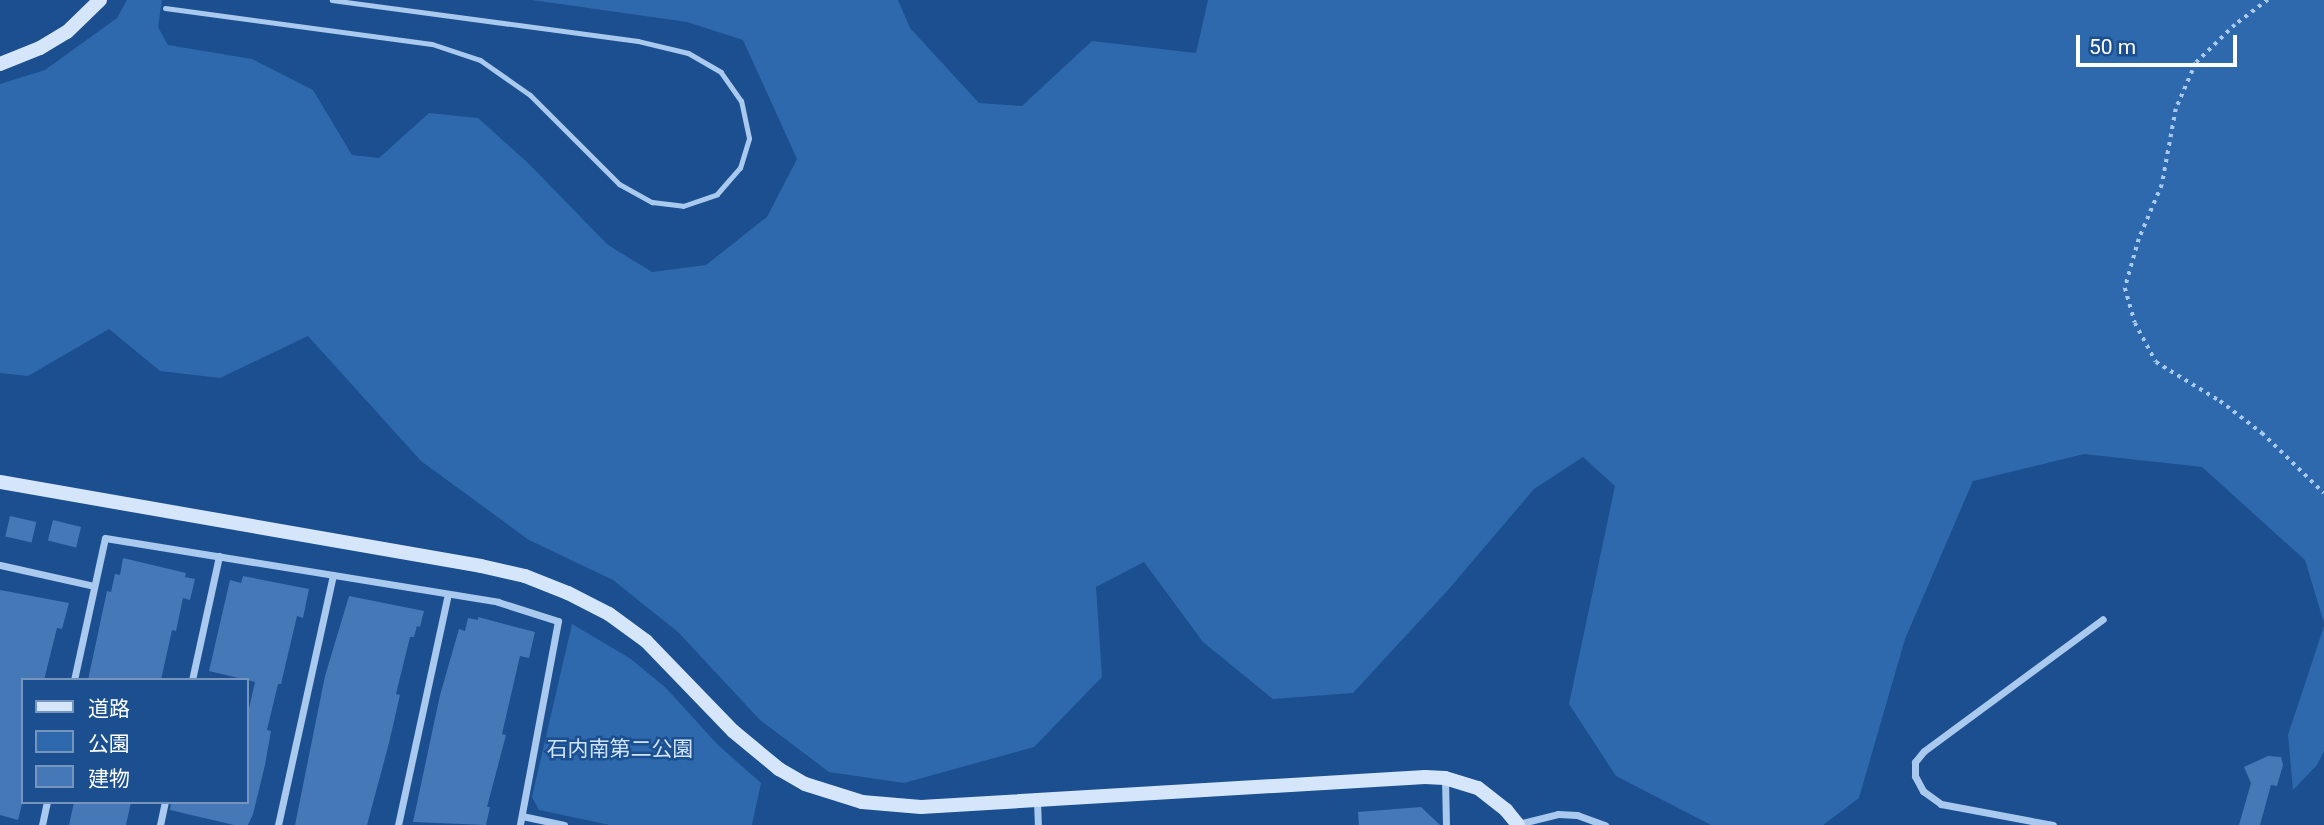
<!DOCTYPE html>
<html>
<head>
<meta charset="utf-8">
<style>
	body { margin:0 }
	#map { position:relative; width:2324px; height:825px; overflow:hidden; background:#1b4f8f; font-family:Roboto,"Noto Sans JP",sans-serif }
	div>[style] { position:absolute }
	.green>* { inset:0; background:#2e69ad }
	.building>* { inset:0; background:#4478b7; transform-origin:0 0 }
	.path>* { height:3.5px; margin-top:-1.75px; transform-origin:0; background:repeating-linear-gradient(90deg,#a9c9ee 0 3.5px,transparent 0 8.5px) }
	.lane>* { height:5px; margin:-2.5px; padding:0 2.5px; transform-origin:2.5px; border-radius:2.5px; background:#a9c9ee }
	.street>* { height:7px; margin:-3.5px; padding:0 3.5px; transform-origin:3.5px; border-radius:3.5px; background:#a9c9ee }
	.secondary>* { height:14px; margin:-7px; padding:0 7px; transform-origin:7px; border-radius:7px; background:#d6e6fa }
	span { translate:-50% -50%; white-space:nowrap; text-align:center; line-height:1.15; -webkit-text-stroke:5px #1b4f8f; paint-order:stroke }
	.park-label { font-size:21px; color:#cfe3fa }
	.legend { position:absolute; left:21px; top:678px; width:228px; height:126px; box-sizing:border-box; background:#1b4f8f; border:2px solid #7695bc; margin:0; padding:9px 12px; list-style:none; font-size:21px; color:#fff }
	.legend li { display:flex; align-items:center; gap:14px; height:35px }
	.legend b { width:35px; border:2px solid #7695bc }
	.scale { position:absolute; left:2076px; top:35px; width:161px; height:32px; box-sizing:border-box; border:4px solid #fff; border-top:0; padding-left:9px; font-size:21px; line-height:24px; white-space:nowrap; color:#fff; -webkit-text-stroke:5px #1b4f8f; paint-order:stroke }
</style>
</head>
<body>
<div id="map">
	<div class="green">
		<div style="clip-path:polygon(127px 0,162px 0,158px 27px,168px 45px,252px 59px,313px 90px,352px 155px,379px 158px,429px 113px,478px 118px,527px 162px,608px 245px,652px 272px,706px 265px,767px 217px,797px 159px,743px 40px,687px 22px,532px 0,898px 0,910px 28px,979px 103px,1022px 106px,1092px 41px,1196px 53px,1208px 0,2324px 0,2324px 623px,2305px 560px,2202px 467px,2084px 454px,1973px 481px,1905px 639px,1859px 798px,1823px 825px,1711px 825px,1616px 776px,1569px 704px,1615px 486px,1583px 457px,1534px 489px,1448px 590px,1353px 693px,1273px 699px,1203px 642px,1144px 562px,1096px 587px,1102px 677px,1034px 747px,904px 783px,829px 772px,760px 720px,678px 632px,613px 580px,529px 540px,421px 461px,308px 336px,220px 378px,160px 371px,109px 329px,28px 376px,0 373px,0 84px,45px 70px,117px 18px)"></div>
		<div style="clip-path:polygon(572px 624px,631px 659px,666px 688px,718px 745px,761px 783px,752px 825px,610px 825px,539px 810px,532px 797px)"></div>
		<div style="clip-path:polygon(2324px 626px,2324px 751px,2317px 765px,2293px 790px,2288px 735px)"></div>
	</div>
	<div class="building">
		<div style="left:10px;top:516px;width:27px;height:21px;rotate:13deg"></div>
		<div style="left:53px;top:520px;width:29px;height:21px;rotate:14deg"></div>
		<div style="clip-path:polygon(123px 558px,186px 573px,185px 577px,195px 579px,190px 600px,183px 598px,176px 631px,172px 630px,161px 680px,88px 680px,107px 591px,111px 592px,115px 574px,120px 575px)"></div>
		<div style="clip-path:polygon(243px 576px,309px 589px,303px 618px,297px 616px,281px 684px,278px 684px,267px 730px,271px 731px,265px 765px,253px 814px,248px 825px,234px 825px,170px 810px,171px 802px,247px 802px,247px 717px,255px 682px,209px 671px,230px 580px,241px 583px)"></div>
		<div style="clip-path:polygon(0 590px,69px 603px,62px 629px,57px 628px,44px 680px,23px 680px,23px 800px,18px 820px,0 815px)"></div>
		<div style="clip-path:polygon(349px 596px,424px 611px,420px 627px,417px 626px,414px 637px,410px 637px,396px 694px,400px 695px,389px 743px,367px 825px,295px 825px,325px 676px)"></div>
		<div style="clip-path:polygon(478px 617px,535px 632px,529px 658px,520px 656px,502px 734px,506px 735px,487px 807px,490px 807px,486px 825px,413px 822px,440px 695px,459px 629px,465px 631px,468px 618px,478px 620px)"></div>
		<div style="clip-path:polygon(2268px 756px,2281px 757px,2283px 765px,2277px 786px,2271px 785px,2260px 825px,2239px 825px,2251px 783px,2244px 767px)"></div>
		<div style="clip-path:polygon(74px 802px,131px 802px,126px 825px,69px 825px)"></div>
		<div style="clip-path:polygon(1421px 807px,1440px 825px,1359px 825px,1358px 812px)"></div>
	</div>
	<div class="path">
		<div style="left:2268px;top:0;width:41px;rotate:142.9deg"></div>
		<div style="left:2235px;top:25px;width:54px;rotate:135.7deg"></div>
		<div style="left:2196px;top:63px;width:50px;rotate:113.5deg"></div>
		<div style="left:2176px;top:109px;width:77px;rotate:100.4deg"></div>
		<div style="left:2162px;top:185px;width:59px;rotate:113.1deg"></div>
		<div style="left:2139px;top:239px;width:51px;rotate:105.9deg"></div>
		<div style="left:2125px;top:288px;width:36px;rotate:74deg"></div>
		<div style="left:2135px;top:323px;width:44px;rotate:61.7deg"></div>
		<div style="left:2156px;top:362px;width:75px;rotate:31.4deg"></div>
		<div style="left:2220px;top:401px;width:53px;rotate:37.3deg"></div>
		<div style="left:2262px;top:433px;width:86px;rotate:44.1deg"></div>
	</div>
	<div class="lane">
		<div style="left:165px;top:8px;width:269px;rotate:7.7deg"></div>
		<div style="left:432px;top:44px;width:51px;rotate:18.4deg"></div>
		<div style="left:480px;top:60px;width:61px;rotate:35deg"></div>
		<div style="left:530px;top:95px;width:126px;rotate:45deg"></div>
		<div style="left:619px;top:184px;width:38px;rotate:29deg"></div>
		<div style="left:652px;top:202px;width:31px;rotate:7deg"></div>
		<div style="left:683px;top:206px;width:36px;rotate:-19deg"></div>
		<div style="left:717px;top:194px;width:35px;rotate:-49deg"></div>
		<div style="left:740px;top:168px;width:31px;rotate:-73deg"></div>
		<div style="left:749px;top:138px;width:38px;rotate:-102deg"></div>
		<div style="left:741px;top:101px;width:35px;rotate:-125deg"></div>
		<div style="left:721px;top:72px;width:38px;rotate:-150deg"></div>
		<div style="left:688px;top:53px;width:51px;rotate:-166.5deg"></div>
		<div style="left:638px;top:41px;width:309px;rotate:-172.4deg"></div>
	</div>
	<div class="street">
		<div style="left:0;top:565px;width:96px;rotate:12.6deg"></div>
		<div style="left:74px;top:680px;width:145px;rotate:-77.7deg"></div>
		<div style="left:105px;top:538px;width:398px;rotate:9.2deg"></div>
		<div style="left:498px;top:602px;width:63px;rotate:17.6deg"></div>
		<div style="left:558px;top:621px;width:208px;rotate:100.6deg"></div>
		<div style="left:192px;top:680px;width:127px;rotate:-77.7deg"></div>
		<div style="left:1445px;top:778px;width:47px;rotate:88.8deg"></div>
		<div style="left:1037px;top:800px;width:25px;rotate:88deg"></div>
		<div style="left:522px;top:816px;width:43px;rotate:12.1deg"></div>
		<div style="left:1518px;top:824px;width:41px;rotate:-14deg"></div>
		<div style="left:1558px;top:814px;width:19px;rotate:3deg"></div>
		<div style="left:1577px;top:815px;width:30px;rotate:20deg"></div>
		<div style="left:42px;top:825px;width:24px;rotate:-78deg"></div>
		<div style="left:160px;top:825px;width:24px;rotate:-78deg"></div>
		<div style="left:278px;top:825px;width:256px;rotate:-77.6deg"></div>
		<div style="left:398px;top:825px;width:236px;rotate:-77.8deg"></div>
		<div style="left:2053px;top:825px;width:114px;rotate:-169.4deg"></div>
		<div style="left:1941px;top:804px;width:22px;rotate:-144deg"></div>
		<div style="left:1923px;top:791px;width:17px;rotate:-118deg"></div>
		<div style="left:1915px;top:776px;width:14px;rotate:-90deg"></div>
		<div style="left:1915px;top:762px;width:14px;rotate:-51deg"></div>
		<div style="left:1924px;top:751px;width:222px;rotate:-36.4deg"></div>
	</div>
	<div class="secondary">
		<div style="left:0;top:64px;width:43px;rotate:-21.8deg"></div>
		<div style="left:40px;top:48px;width:31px;rotate:-31deg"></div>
		<div style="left:67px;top:32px;width:46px;rotate:-44.1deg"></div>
		<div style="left:0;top:482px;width:488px;rotate:9.9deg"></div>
		<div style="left:481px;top:566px;width:45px;rotate:12.8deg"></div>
		<div style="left:525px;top:576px;width:46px;rotate:21.6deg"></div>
		<div style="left:568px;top:593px;width:46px;rotate:27.1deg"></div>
		<div style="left:609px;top:614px;width:46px;rotate:36.1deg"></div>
		<div style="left:646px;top:641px;width:125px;rotate:46deg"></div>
		<div style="left:733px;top:731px;width:60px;rotate:39.6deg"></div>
		<div style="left:779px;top:769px;width:30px;rotate:30deg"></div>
		<div style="left:805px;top:784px;width:60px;rotate:17.5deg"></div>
		<div style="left:862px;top:802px;width:59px;rotate:4.8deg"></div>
		<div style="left:921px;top:807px;width:505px;rotate:-3.41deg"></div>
		<div style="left:1425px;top:777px;width:20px;rotate:3deg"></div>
		<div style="left:1445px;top:778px;width:34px;rotate:17deg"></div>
		<div style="left:1478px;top:788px;width:36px;rotate:38deg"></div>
		<div style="left:1506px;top:810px;width:19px;rotate:51deg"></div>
	</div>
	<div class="park-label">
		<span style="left:620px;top:749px">石内南第二公園</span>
	</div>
	<ul class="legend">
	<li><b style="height:9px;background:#d6e6fa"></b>道路</li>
	<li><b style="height:19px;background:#2e69ad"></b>公園</li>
	<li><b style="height:19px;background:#4478b7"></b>建物</li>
	</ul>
	<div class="scale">50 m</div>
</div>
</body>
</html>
